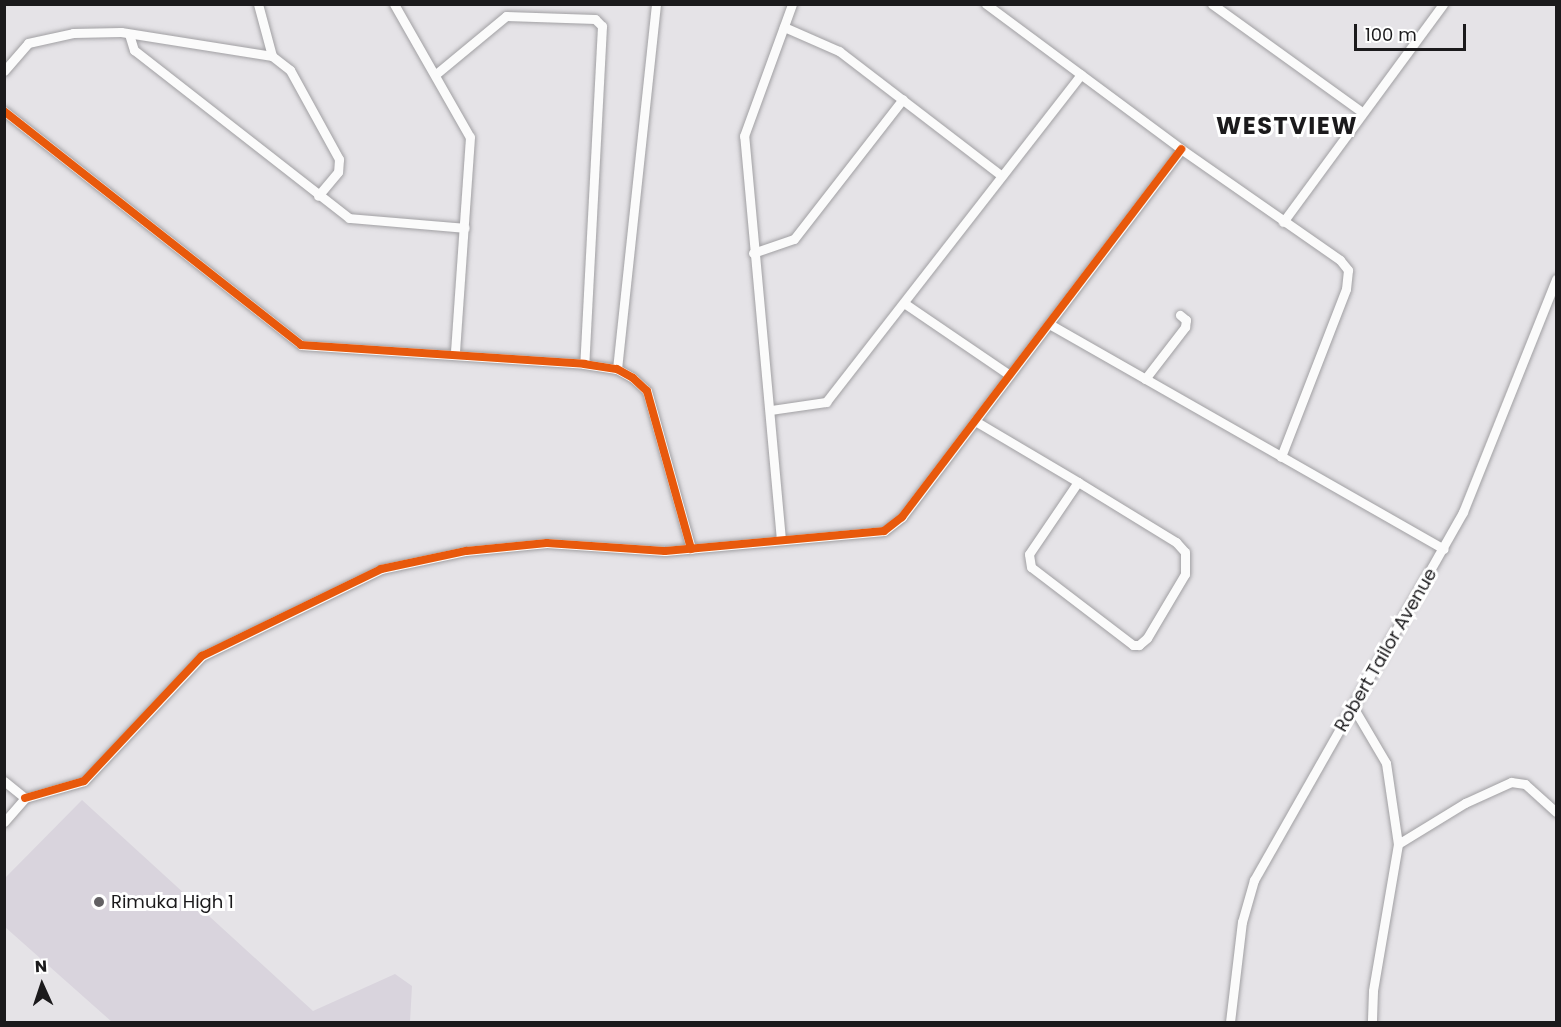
<!DOCTYPE html>
<html>
<head>
<meta charset="utf-8">
<style>
	body { margin:0 }
	#map { position:relative; width:1561px; height:1027px; overflow:hidden; background:#e5e3e7; font-family:Poppins,sans-serif }
	div>[style] { position:absolute }
	.built>* { inset:0; background:#d9d4dd }
	.roads { filter:drop-shadow(0 0 2px #a1a0a3) drop-shadow(0 0 2px #a1a0a3) }
	.minor>* { height:9px; margin:-4.5px; padding:0 4.5px; transform-origin:4.5px; border-radius:4.5px; background:#fbfbfb }
	.cycleway>* { height:8px; margin:-4px; padding:0 4px; transform-origin:4px; border-radius:4px; background:#e8590c }
	.dots>* { width:16px; height:16px; translate:-50% -50%; box-sizing:border-box; border:3px solid #fff; border-radius:50% }
	span { translate:-50% -50%; white-space:nowrap; text-align:center; line-height:1.15; -webkit-text-stroke:6px #fff; paint-order:stroke }
	.street-label { font-size:18px; color:#1b1a1c }
	.poi-label { font-size:18px; color:#1b1a1c }
	.left { translate:0 -50%; text-align:left }
	.district-label { font-size:24px; color:#1b1a1c; font-weight:700; letter-spacing:1.5px }
	.frame { position:absolute; inset:0; border:6px solid #1b1a1c; pointer-events:none }
	.north { position:absolute; left:12px; top:955px; width:60px; height:60px; -webkit-text-stroke:4px #fff; paint-order:stroke; rotate:357deg; font-size:16px; font-weight:700; line-height:24px; text-align:center; color:#1b1a1c }
	.north::after { content:''; display:block; margin:auto; width:21px; height:27px; background:#1b1a1c; clip-path:polygon(50% 0,100% 100%,50% 72%,0 100%) }
	.scale { position:absolute; left:1354px; top:24px; width:112px; height:27px; box-sizing:border-box; border:3px solid #1b1a1c; border-top:0; padding-left:8px; font-size:18px; line-height:21px; white-space:nowrap; color:#1b1a1c; -webkit-text-stroke:4px #fff; paint-order:stroke }
</style>
</head>
<body>
<div id="map">
	<div class="built">
		<div style="clip-path:polygon(82px 800px,313px 1011px,395px 974px,412px 986px,410px 1022px,112px 1022px,5px 927px,5px 878px)"></div>
	</div>
	<div class="roads">
		<div class="minor">
			<div style="left:258px;top:4px;width:54px;rotate:74.9deg"></div>
			<div style="left:394px;top:4px;width:153px;rotate:60.3deg"></div>
			<div style="left:470px;top:137px;width:217px;rotate:94deg"></div>
			<div style="left:986px;top:4px;width:243px;rotate:36.6deg"></div>
			<div style="left:1181px;top:149px;width:194px;rotate:34.9deg"></div>
			<div style="left:1340px;top:260px;width:13px;rotate:51deg"></div>
			<div style="left:1348px;top:270px;width:19px;rotate:96deg"></div>
			<div style="left:1346px;top:289px;width:180px;rotate:111.2deg"></div>
			<div style="left:1212px;top:4px;width:185px;rotate:35.8deg"></div>
			<div style="left:784px;top:27px;width:60px;rotate:23.6deg"></div>
			<div style="left:839px;top:51px;width:205px;rotate:37.5deg"></div>
			<div style="left:129px;top:34px;width:17px;rotate:73deg"></div>
			<div style="left:134px;top:50px;width:273px;rotate:38deg"></div>
			<div style="left:349px;top:218px;width:116px;rotate:4.9deg"></div>
			<div style="left:4px;top:71px;width:37px;rotate:-49deg"></div>
			<div style="left:28px;top:43px;width:46px;rotate:-12.5deg"></div>
			<div style="left:73px;top:33px;width:48px;rotate:-1.2deg"></div>
			<div style="left:121px;top:32px;width:153px;rotate:9deg"></div>
			<div style="left:272px;top:56px;width:23px;rotate:38deg"></div>
			<div style="left:290px;top:70px;width:102px;rotate:61.2deg"></div>
			<div style="left:339px;top:159px;width:13px;rotate:94deg"></div>
			<div style="left:338px;top:172px;width:31px;rotate:130deg"></div>
			<div style="left:436px;top:74px;width:91px;rotate:-39.6deg"></div>
			<div style="left:506px;top:16px;width:89px;rotate:1.9deg"></div>
			<div style="left:595px;top:19px;width:10px;rotate:45deg"></div>
			<div style="left:602px;top:26px;width:338px;rotate:93deg"></div>
			<div style="left:4px;top:111px;width:378px;rotate:38.2deg"></div>
			<div style="left:301px;top:345px;width:284px;rotate:3.8deg"></div>
			<div style="left:584px;top:364px;width:33px;rotate:9deg"></div>
			<div style="left:617px;top:369px;width:18px;rotate:29deg"></div>
			<div style="left:633px;top:378px;width:19px;rotate:43deg"></div>
			<div style="left:647px;top:391px;width:164px;rotate:74.4deg"></div>
			<div style="left:1283px;top:222px;width:270px;rotate:-53.7deg"></div>
			<div style="left:753px;top:253px;width:43px;rotate:-18.9deg"></div>
			<div style="left:794px;top:239px;width:177px;rotate:-52.1deg"></div>
			<div style="left:904px;top:303px;width:126px;rotate:34.3deg"></div>
			<div style="left:1051px;top:325px;width:452px;rotate:29.7deg"></div>
			<div style="left:617px;top:369px;width:367px;rotate:-83.9deg"></div>
			<div style="left:1145px;top:379px;width:66px;rotate:-52.4deg"></div>
			<div style="left:1185px;top:327px;width:7px;rotate:-82deg"></div>
			<div style="left:1186px;top:320px;width:8px;rotate:-140deg"></div>
			<div style="left:771px;top:410px;width:56px;rotate:-8.3deg"></div>
			<div style="left:826px;top:402px;width:415px;rotate:-52.1deg"></div>
			<div style="left:975px;top:421px;width:120px;rotate:30.6deg"></div>
			<div style="left:1078px;top:482px;width:115px;rotate:31.5deg"></div>
			<div style="left:1176px;top:542px;width:13px;rotate:48deg"></div>
			<div style="left:1185px;top:552px;width:22px;rotate:90deg"></div>
			<div style="left:1185px;top:574px;width:74px;rotate:120.7deg"></div>
			<div style="left:1147px;top:638px;width:11px;rotate:139deg"></div>
			<div style="left:1139px;top:645px;width:6px;rotate:180deg"></div>
			<div style="left:1133px;top:645px;width:128px;rotate:-142.6deg"></div>
			<div style="left:1031px;top:567px;width:13px;rotate:-99deg"></div>
			<div style="left:1029px;top:554px;width:87px;rotate:-55.8deg"></div>
			<div style="left:781px;top:540px;width:406px;rotate:-95.2deg"></div>
			<div style="left:744px;top:136px;width:140px;rotate:-70deg"></div>
			<div style="left:1353px;top:707px;width:65px;rotate:59.5deg"></div>
			<div style="left:1386px;top:763px;width:82px;rotate:81.6deg"></div>
			<div style="left:1398px;top:844px;width:149px;rotate:99.7deg"></div>
			<div style="left:1373px;top:991px;width:31px;rotate:92deg"></div>
			<div style="left:4px;top:781px;width:27px;rotate:39deg"></div>
			<div style="left:25px;top:798px;width:32px;rotate:131deg"></div>
			<div style="left:25px;top:798px;width:61px;rotate:-16.1deg"></div>
			<div style="left:84px;top:781px;width:172px;rotate:-46.7deg"></div>
			<div style="left:202px;top:656px;width:199px;rotate:-25.9deg"></div>
			<div style="left:381px;top:569px;width:87px;rotate:-12deg"></div>
			<div style="left:466px;top:551px;width:81px;rotate:-5.6deg"></div>
			<div style="left:547px;top:543px;width:118px;rotate:3.9deg"></div>
			<div style="left:665px;top:551px;width:220px;rotate:-5.2deg"></div>
			<div style="left:884px;top:531px;width:23px;rotate:-38deg"></div>
			<div style="left:902px;top:517px;width:462px;rotate:-52.8deg"></div>
			<div style="left:1398px;top:844px;width:79px;rotate:-31.5deg"></div>
			<div style="left:1465px;top:803px;width:51px;rotate:-24.5deg"></div>
			<div style="left:1511px;top:782px;width:14px;rotate:8deg"></div>
			<div style="left:1525px;top:784px;width:42px;rotate:42.1deg"></div>
			<div style="left:1230px;top:1022px;width:101px;rotate:-83.2deg"></div>
			<div style="left:1242px;top:922px;width:44px;rotate:-74.1deg"></div>
			<div style="left:1254px;top:880px;width:423px;rotate:-60.4deg"></div>
			<div style="left:1463px;top:512px;width:251px;rotate:-68.2deg"></div>
		</div>
	</div>
	<div class="cycleway">
		<div style="left:4px;top:111px;width:378px;rotate:38.2deg"></div>
		<div style="left:301px;top:345px;width:284px;rotate:3.8deg"></div>
		<div style="left:584px;top:364px;width:33px;rotate:9deg"></div>
		<div style="left:617px;top:369px;width:18px;rotate:29deg"></div>
		<div style="left:633px;top:378px;width:19px;rotate:43deg"></div>
		<div style="left:647px;top:391px;width:164px;rotate:74.4deg"></div>
		<div style="left:25px;top:798px;width:61px;rotate:-16.1deg"></div>
		<div style="left:84px;top:781px;width:172px;rotate:-46.7deg"></div>
		<div style="left:202px;top:656px;width:199px;rotate:-25.9deg"></div>
		<div style="left:381px;top:569px;width:87px;rotate:-12deg"></div>
		<div style="left:466px;top:551px;width:81px;rotate:-5.6deg"></div>
		<div style="left:547px;top:543px;width:118px;rotate:3.9deg"></div>
		<div style="left:665px;top:551px;width:220px;rotate:-5.2deg"></div>
		<div style="left:884px;top:531px;width:23px;rotate:-38deg"></div>
		<div style="left:902px;top:517px;width:462px;rotate:-52.8deg"></div>
	</div>
	<div class="dots">
		<div style="left:99px;top:902px;background:#626063"></div>
	</div>
	<div class="street-label">
		<span style="left:1386px;top:650px;rotate:-60deg">Robert Tailor Avenue</span>
	</div>
	<div class="poi-label">
		<span class="left" style="left:111px;top:902px">Rimuka High 1</span>
	</div>
	<div class="district-label">
		<span style="left:1287px;top:126px">WESTVIEW</span>
	</div>
	<div class="frame"></div>
	<div class="north">N</div>
	<div class="scale">100 m</div>
</div>
</body>
</html>
